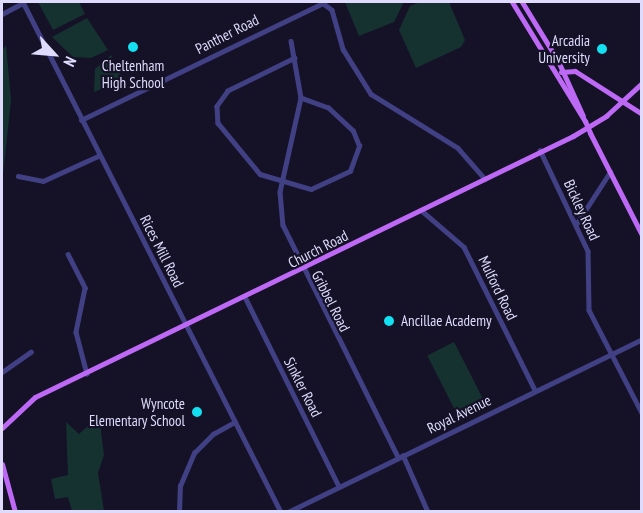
<!DOCTYPE html>
<html>
<head>
<meta charset="utf-8">
<style>
	body { margin:0 }
	#map { position:relative; width:643px; height:513px; overflow:hidden; background:#151228; font-family:"PT Sans Narrow",sans-serif }
	div>[style] { position:absolute }
	.green>* { inset:0; background:#153230; transform-origin:0 0 }
	.minor>* { height:4.5px; margin:-2.25px; padding:0 2.25px; transform-origin:2.25px; border-radius:2.25px; background:#414084 }
	.major>* { height:5px; margin:-2.5px; padding:0 2.5px; transform-origin:2.5px; border-radius:2.5px; background:#bd69f6 }
	.major-bridge>* { height:5px; margin:-2.5px; padding:0 2.5px; transform-origin:2.5px; border-radius:2.5px; background:#bd69f6 }
	.dots>* { width:16px; height:16px; translate:-50% -50%; box-sizing:border-box; border:3px solid #151228; border-radius:50% }
	span { translate:-50% -50%; white-space:nowrap; text-align:center; line-height:1.15; -webkit-text-stroke:4.5px #151228; paint-order:stroke }
	.street-label { font-size:15px; color:#dedbfd }
	.poi-label { font-size:15px; color:#dedbfd }
	.right { translate:-100% -50%; text-align:right }
	.left { translate:0 -50%; text-align:left }
	.frame { position:absolute; inset:0; border:3px solid #dedbfd; pointer-events:none }
	.north { position:absolute; left:24px; top:24px; width:60px; height:60px; -webkit-text-stroke:4px #151228; paint-order:stroke; rotate:116deg; font-size:16px; font-weight:700; line-height:24px; text-align:center; color:#dedbfd }
	.north::after { content:''; display:block; margin:auto; width:21px; height:27px; background:#dedbfd; clip-path:polygon(50% 0,100% 100%,50% 72%,0 100%) }
</style>
</head>
<body>
<div id="map">
	<div class="green">
		<div style="clip-path:polygon(38px 2px,79px 2px,85px 14px,53px 30px)"></div>
		<div style="clip-path:polygon(345px 2px,404px 2px,394px 22px,359px 36px)"></div>
		<div style="clip-path:polygon(420px 2px,449px 2px,465px 40px,461px 47px,416px 68px,399px 30px,410px 6px)"></div>
		<div style="clip-path:polygon(87px 18px,108px 50px,91px 58px,73px 57px,52px 37px)"></div>
		<div style="clip-path:polygon(6px 45px,11px 100px,2px 184px,2px 51px)"></div>
		<div style="clip-path:polygon(111px 55px,123px 80px,94px 92px,95px 69px)"></div>
		<div style="left:454px;top:342px;width:71px;height:30px;rotate:63deg"></div>
		<div style="clip-path:polygon(99px 416px,104px 455px,98px 473px,104px 511px,72px 511px,68px 497px,55px 499px,51px 479px,68px 475px,66px 422px,79px 434px)"></div>
	</div>
	<div class="minor">
		<div style="left:23px;top:2px;width:572px;rotate:63.17deg"></div>
		<div style="left:2px;top:14px;width:24px;rotate:-28deg"></div>
		<div style="left:291px;top:41px;width:58px;rotate:80deg"></div>
		<div style="left:301px;top:98px;width:96px;rotate:102.6deg"></div>
		<div style="left:280px;top:192px;width:33px;rotate:85deg"></div>
		<div style="left:283px;top:225px;width:259px;rotate:63.6deg"></div>
		<div style="left:295px;top:58px;width:75px;rotate:153.8deg"></div>
		<div style="left:228px;top:91px;width:19px;rotate:126deg"></div>
		<div style="left:217px;top:106px;width:17px;rotate:87deg"></div>
		<div style="left:218px;top:123px;width:66px;rotate:50.5deg"></div>
		<div style="left:260px;top:174px;width:53px;rotate:16.4deg"></div>
		<div style="left:311px;top:189px;width:43px;rotate:-24.8deg"></div>
		<div style="left:350px;top:171px;width:27px;rotate:-70deg"></div>
		<div style="left:359px;top:146px;width:16px;rotate:-112deg"></div>
		<div style="left:353px;top:131px;width:34px;rotate:-137deg"></div>
		<div style="left:328px;top:108px;width:29px;rotate:-160deg"></div>
		<div style="left:81px;top:120px;width:269px;rotate:-25.8deg"></div>
		<div style="left:323px;top:3px;width:11px;rotate:38deg"></div>
		<div style="left:332px;top:10px;width:41px;rotate:74.2deg"></div>
		<div style="left:343px;top:49px;width:53px;rotate:58.1deg"></div>
		<div style="left:371px;top:94px;width:102px;rotate:31.8deg"></div>
		<div style="left:458px;top:148px;width:41px;rotate:48.9deg"></div>
		<div style="left:540px;top:150px;width:112px;rotate:64.6deg"></div>
		<div style="left:588px;top:251px;width:59px;rotate:89deg"></div>
		<div style="left:589px;top:310px;width:116px;rotate:62.8deg"></div>
		<div style="left:18px;top:176px;width:25px;rotate:11deg"></div>
		<div style="left:43px;top:181px;width:60px;rotate:-24.4deg"></div>
		<div style="left:421px;top:210px;width:57px;rotate:40.7deg"></div>
		<div style="left:464px;top:247px;width:160px;rotate:63.6deg"></div>
		<div style="left:577px;top:223px;width:61px;rotate:-57.1deg"></div>
		<div style="left:68px;top:254px;width:38px;rotate:63deg"></div>
		<div style="left:85px;top:288px;width:45px;rotate:101.6deg"></div>
		<div style="left:76px;top:332px;width:43px;rotate:75.3deg"></div>
		<div style="left:246px;top:299px;width:209px;rotate:63.6deg"></div>
		<div style="left:2px;top:372px;width:35px;rotate:-35deg"></div>
		<div style="left:403px;top:455px;width:62px;rotate:66.3deg"></div>
		<div style="left:179px;top:512px;width:26px;rotate:-88deg"></div>
		<div style="left:180px;top:486px;width:36px;rotate:-67deg"></div>
		<div style="left:194px;top:453px;width:27px;rotate:-45deg"></div>
		<div style="left:213px;top:434px;width:25px;rotate:-29deg"></div>
		<div style="left:288px;top:512px;width:394px;rotate:-26deg"></div>
	</div>
	<div class="major">
		<div style="left:512px;top:2px;width:140px;rotate:58.5deg"></div>
		<div style="left:522px;top:2px;width:69px;rotate:58.6deg"></div>
		<div style="left:558px;top:61px;width:60px;rotate:65.6deg"></div>
		<div style="left:561px;top:72px;width:14px;rotate:-4deg"></div>
		<div style="left:575px;top:71px;width:80px;rotate:32.7deg"></div>
		<div style="left:590px;top:133px;width:114px;rotate:63deg"></div>
		<div style="left:2px;top:428px;width:45px;rotate:-43.2deg"></div>
		<div style="left:35px;top:397px;width:598px;rotate:-25.88deg"></div>
		<div style="left:573px;top:136px;width:39px;rotate:-31deg"></div>
		<div style="left:606px;top:116px;width:49px;rotate:-42.5deg"></div>
		<div style="left:2px;top:464px;width:50px;rotate:74.8deg"></div>
	</div>
	<div class="major-bridge">
		<div style="left:585px;top:121px;width:13px;rotate:67deg"></div>
	</div>
	<div class="dots">
		<div style="left:133px;top:47px;background:#13e0f0"></div>
		<div style="left:602px;top:49px;background:#13e0f0"></div>
		<div style="left:389px;top:321px;background:#13e0f0"></div>
		<div style="left:197px;top:412px;background:#13e0f0"></div>
	</div>
	<div class="street-label">
		<span style="left:227px;top:34px;rotate:-27deg">Panther Road</span>
		<span style="left:582px;top:210px;rotate:65deg">Bickley Road</span>
		<span style="left:318px;top:249px;rotate:-27deg">Church Road</span>
		<span style="left:162px;top:251px;rotate:63deg">Rices Mill Road</span>
		<span style="left:498px;top:288px;rotate:64deg">Mulford Road</span>
		<span style="left:331px;top:301px;rotate:63deg">Gribbel Road</span>
		<span style="left:303px;top:387px;rotate:63deg">Sinkler Road</span>
		<span style="left:459px;top:414px;rotate:-26deg">Royal Avenue</span>
	</div>
	<div class="poi-label">
		<span class="right" style="left:590px;top:49px">Arcadia<br>University</span>
		<span style="left:133px;top:74px">Cheltenham<br>High School</span>
		<span class="left" style="left:401px;top:321px">Ancillae Academy</span>
		<span class="right" style="left:185px;top:412px">Wyncote<br>Elementary School</span>
	</div>
	<div class="frame"></div>
	<div class="north">N</div>
</div>
</body>
</html>
